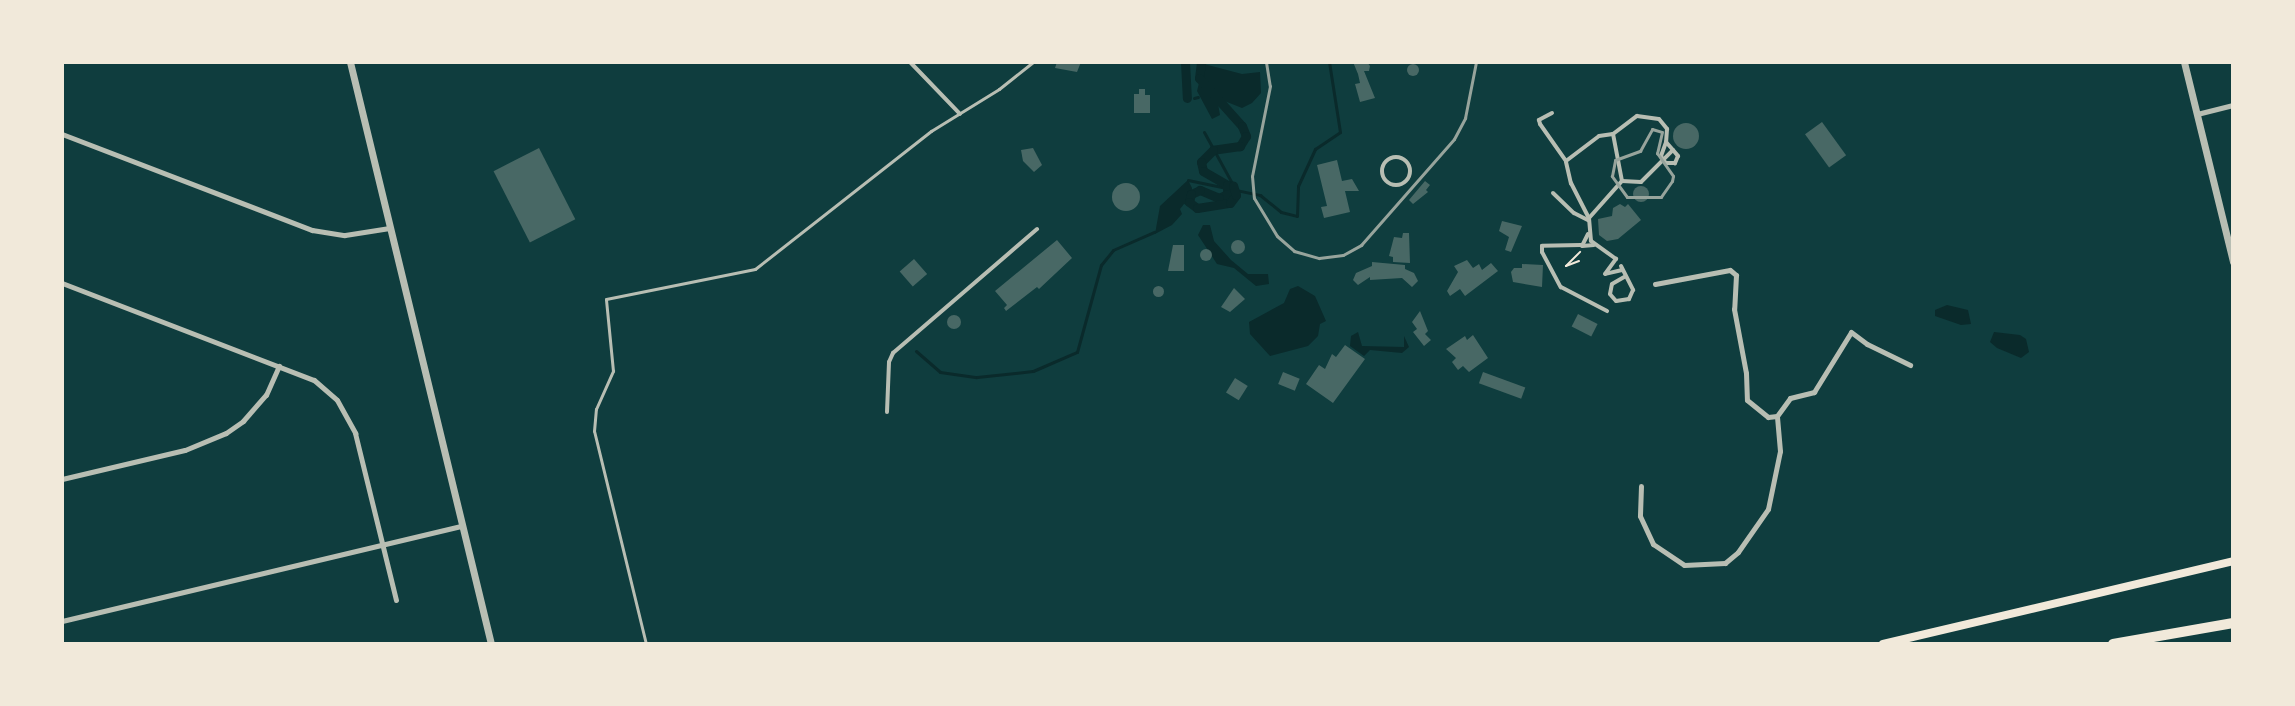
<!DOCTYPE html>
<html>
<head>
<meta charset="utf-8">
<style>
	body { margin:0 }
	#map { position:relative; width:2295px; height:706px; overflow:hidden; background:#0f3d3e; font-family:Rubik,sans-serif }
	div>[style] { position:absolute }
	.water>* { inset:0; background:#0a2a2b }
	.stream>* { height:3px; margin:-1.5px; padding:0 1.5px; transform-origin:1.5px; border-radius:1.5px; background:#0a2a2b }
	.canal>* { height:9px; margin:-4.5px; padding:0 4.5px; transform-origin:4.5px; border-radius:4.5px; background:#0a2a2b }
	.building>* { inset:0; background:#486865; transform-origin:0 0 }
	.round { border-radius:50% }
	.path>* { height:2px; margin:-1px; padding:0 1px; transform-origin:1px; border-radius:1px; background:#f1e9da }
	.service>* { height:3px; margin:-1.5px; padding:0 1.5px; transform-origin:1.5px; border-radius:1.5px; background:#b8beb3 }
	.pedestrian>* { height:4px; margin:-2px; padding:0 2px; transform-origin:2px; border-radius:2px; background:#b8beb3 }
	.pedestrian>.ring { margin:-2px; padding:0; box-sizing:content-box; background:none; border:4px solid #b8beb3; border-radius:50% }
	.minor>* { height:5px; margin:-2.5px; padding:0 2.5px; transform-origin:2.5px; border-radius:2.5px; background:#b8beb3 }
	.tertiary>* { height:7px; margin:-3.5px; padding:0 3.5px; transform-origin:3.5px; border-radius:3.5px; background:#b8beb3 }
	.secondary>* { height:8px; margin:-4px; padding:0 4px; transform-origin:4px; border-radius:4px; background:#f1e9da }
	.motorway>* { height:10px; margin:-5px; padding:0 5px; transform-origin:5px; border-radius:5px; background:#f1e9da }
	.rail>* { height:3px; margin:-1.5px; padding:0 1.5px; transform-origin:1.5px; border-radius:1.5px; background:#97a49c }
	span { translate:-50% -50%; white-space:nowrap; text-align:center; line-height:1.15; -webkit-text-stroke:6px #f1e9da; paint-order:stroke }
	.frame { position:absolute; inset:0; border:64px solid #f1e9da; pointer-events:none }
</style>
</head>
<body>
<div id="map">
	<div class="water">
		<div style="clip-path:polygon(1204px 64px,1242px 74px,1260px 72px,1261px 93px,1252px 103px,1242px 108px,1217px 98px,1220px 115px,1212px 119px,1197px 91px)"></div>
		<div style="clip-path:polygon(1188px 180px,1192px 188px,1191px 206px,1184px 204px,1180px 209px,1182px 214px,1172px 225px,1155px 234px,1160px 206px)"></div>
		<div style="clip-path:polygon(1203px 225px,1210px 225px,1214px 241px,1231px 260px,1248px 274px,1268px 274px,1269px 284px,1256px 286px,1234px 268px,1217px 264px,1198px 235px)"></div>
		<div style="clip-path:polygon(1298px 286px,1315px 296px,1326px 321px,1320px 324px,1318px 336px,1308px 346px,1270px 356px,1250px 334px,1249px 322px,1284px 303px,1290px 289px)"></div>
		<div style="clip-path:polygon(1947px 305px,1968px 310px,1971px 324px,1961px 325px,1935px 316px,1935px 310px)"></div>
		<div style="clip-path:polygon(1358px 332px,1362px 346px,1404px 347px,1404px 336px,1409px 347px,1402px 353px,1370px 350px,1364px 356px,1350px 346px,1351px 336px)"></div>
		<div style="clip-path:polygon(1994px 332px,2020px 335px,2026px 339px,2029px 352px,2021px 358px,1997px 348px,1990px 342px)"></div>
	</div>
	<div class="stream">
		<div style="left:1194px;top:98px;width:4px;rotate:-14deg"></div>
		<div style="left:1204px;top:132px;width:60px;rotate:61.3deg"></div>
		<div style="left:1188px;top:180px;width:74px;rotate:11.8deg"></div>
		<div style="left:1260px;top:195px;width:27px;rotate:39deg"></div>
		<div style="left:1281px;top:212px;width:16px;rotate:14deg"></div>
		<div style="left:1297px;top:216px;width:30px;rotate:-88deg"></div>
		<div style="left:1298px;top:186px;width:41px;rotate:-65.3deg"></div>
		<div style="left:1315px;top:149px;width:30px;rotate:-34deg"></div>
		<div style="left:1340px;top:132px;width:71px;rotate:-98.9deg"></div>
		<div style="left:916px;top:351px;width:32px;rotate:41deg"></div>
		<div style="left:940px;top:372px;width:37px;rotate:8deg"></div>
		<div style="left:977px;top:377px;width:56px;rotate:-6.1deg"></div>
		<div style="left:1033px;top:371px;width:48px;rotate:-23.4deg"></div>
		<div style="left:1077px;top:352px;width:90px;rotate:-74.6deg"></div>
		<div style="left:1101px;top:265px;width:19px;rotate:-51deg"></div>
		<div style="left:1113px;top:250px;width:45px;rotate:-23.7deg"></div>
	</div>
	<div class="canal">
		<div style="left:1185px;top:62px;width:36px;rotate:87deg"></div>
		<div style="left:1201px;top:62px;width:16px;rotate:97deg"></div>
		<div style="left:1199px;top:78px;width:64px;rotate:48.1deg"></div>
		<div style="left:1242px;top:126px;width:11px;rotate:68deg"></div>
		<div style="left:1246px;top:136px;width:12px;rotate:121deg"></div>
		<div style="left:1240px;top:146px;width:27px;rotate:172deg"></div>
		<div style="left:1213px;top:150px;width:17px;rotate:135deg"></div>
		<div style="left:1201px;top:162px;width:9px;rotate:77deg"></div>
		<div style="left:1203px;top:171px;width:28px;rotate:30deg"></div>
		<div style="left:1227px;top:185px;width:9px;rotate:90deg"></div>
		<div style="left:1227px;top:194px;width:9px;rotate:153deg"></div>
		<div style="left:1219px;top:198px;width:21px;rotate:-157deg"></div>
		<div style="left:1200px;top:190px;width:10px;rotate:156deg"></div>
		<div style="left:1191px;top:194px;width:8px;rotate:104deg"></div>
		<div style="left:1189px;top:202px;width:10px;rotate:37deg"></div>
		<div style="left:1197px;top:208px;width:33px;rotate:-9deg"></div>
		<div style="left:1230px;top:203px;width:10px;rotate:-53deg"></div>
		<div style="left:1236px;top:195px;width:10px;rotate:-107deg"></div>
	</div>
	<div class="building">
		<div style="clip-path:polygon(1057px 62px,1081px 62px,1077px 72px,1055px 68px)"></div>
		<div style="clip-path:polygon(1353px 62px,1367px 62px,1370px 66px,1369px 71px,1364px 71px,1375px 98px,1360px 102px,1355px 84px,1360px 83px,1358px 74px)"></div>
		<div class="round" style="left:1407px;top:64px;width:12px;height:12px"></div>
		<div style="clip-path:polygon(1139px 89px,1145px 89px,1145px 95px,1150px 95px,1150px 113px,1134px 113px,1134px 94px,1139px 94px)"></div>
		<div style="left:1822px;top:122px;width:41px;height:21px;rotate:54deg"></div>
		<div class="round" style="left:1673px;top:123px;width:26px;height:26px"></div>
		<div style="left:539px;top:148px;width:80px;height:51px;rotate:63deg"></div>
		<div style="clip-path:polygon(1033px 148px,1042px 165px,1034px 172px,1023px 161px,1021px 150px)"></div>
		<div style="clip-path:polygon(1337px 160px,1342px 181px,1352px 179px,1359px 191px,1345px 191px,1350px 212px,1324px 218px,1321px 207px,1327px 206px,1317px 165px)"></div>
		<div style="clip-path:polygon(1425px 181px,1430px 185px,1426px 190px,1428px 192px,1413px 204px,1409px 200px)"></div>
		<div class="round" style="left:1112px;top:183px;width:28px;height:28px"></div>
		<div class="round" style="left:1633px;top:186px;width:16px;height:16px"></div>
		<div style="clip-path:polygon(1620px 204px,1625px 207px,1628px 204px,1641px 220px,1618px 239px,1607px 241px,1599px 235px,1598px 219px,1612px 216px,1613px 208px)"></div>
		<div style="clip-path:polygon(1502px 221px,1522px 226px,1511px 252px,1505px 250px,1509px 237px,1499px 231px)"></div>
		<div style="clip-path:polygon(1403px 233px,1409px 233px,1410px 263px,1393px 262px,1393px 257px,1389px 256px,1394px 237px,1402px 238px)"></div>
		<div class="round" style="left:1231px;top:240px;width:14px;height:14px"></div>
		<div style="clip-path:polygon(1057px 240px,1072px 258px,1039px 289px,1037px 287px,1006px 311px,1004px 308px,1007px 305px,995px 291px)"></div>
		<div style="clip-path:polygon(1173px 245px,1184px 245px,1184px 271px,1168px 271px)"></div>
		<div class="round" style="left:1200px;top:249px;width:12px;height:12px"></div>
		<div style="left:914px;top:259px;width:20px;height:19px;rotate:49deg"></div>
		<div style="clip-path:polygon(1467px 260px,1473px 268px,1479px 264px,1482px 270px,1491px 263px,1498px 271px,1465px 296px,1460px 289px,1450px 296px,1447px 291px,1458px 272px,1454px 266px)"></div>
		<div style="clip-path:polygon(1372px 262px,1405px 265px,1405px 269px,1414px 273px,1418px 281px,1412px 287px,1402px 278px,1370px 280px,1370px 277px,1358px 285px,1353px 280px,1356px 273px,1372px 266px)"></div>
		<div style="clip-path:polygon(1522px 264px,1543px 265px,1542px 287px,1513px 282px,1511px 272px,1514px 268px,1522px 268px)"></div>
		<div class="round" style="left:1152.5px;top:285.5px;width:11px;height:11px"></div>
		<div style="clip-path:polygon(1234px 288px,1245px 299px,1230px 312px,1221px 307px)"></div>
		<div style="clip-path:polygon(1420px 311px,1428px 331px,1425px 334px,1431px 340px,1424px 346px,1413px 332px,1417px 329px,1412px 322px)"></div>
		<div style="left:1578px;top:314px;width:22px;height:14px;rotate:27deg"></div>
		<div class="round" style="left:947px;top:315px;width:14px;height:14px"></div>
		<div style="clip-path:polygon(1473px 335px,1488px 358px,1469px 372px,1463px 366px,1458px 370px,1452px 362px,1456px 358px,1446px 349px,1465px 336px,1467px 340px)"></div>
		<div style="clip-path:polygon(1345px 345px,1365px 359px,1333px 403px,1306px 384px,1319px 365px,1325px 369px,1332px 354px,1336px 357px)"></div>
		<div style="left:1283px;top:372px;width:18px;height:13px;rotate:22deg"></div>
		<div style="left:1483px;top:372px;width:45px;height:12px;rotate:20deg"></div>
		<div style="left:1235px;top:378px;width:15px;height:17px;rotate:32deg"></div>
	</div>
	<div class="path">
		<div style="left:1579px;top:261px;width:14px;rotate:159deg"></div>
		<div style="left:1566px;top:266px;width:20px;rotate:-45deg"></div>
	</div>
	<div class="service">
		<div style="left:646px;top:644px;width:219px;rotate:-103.7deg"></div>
		<div style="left:594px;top:431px;width:22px;rotate:-85deg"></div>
		<div style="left:596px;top:409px;width:42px;rotate:-65.9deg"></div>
		<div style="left:613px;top:371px;width:72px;rotate:-95.6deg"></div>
		<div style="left:606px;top:299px;width:152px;rotate:-11.4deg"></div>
		<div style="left:755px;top:269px;width:224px;rotate:-38.1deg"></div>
		<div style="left:931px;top:131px;width:80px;rotate:-31.7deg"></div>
		<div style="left:999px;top:89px;width:43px;rotate:-38.5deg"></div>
	</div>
	<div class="pedestrian">
		<div style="left:910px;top:62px;width:72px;rotate:46.1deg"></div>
		<div style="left:1552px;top:113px;width:15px;rotate:152deg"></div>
		<div style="left:1539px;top:120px;width:4px;rotate:76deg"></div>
		<div style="left:1540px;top:124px;width:45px;rotate:54.9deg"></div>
		<div style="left:1566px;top:161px;width:41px;rotate:-37.1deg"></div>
		<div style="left:1599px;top:136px;width:14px;rotate:-8deg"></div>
		<div class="ring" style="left:1382px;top:157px;width:24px;height:24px"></div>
		<div style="left:1566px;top:162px;width:22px;rotate:77deg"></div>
		<div style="left:1571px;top:183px;width:39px;rotate:63deg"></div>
		<div style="left:1622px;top:181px;width:48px;rotate:-100.8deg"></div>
		<div style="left:1613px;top:134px;width:30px;rotate:-37deg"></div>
		<div style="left:1637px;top:116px;width:22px;rotate:8deg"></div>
		<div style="left:1659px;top:119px;width:13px;rotate:51deg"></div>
		<div style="left:1667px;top:129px;width:13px;rotate:94deg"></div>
		<div style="left:1553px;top:193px;width:29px;rotate:44deg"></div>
		<div style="left:1574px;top:213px;width:16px;rotate:27deg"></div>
		<div style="left:1588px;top:234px;width:13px;rotate:117deg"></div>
		<div style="left:1582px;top:246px;width:12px;rotate:-5deg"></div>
		<div style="left:1581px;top:245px;width:39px;rotate:179deg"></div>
		<div style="left:1542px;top:246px;width:6px;rotate:90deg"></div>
		<div style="left:1542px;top:252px;width:40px;rotate:62deg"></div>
		<div style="left:1561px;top:287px;width:52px;rotate:27.6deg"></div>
		<div style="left:1621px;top:266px;width:27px;rotate:63deg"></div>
		<div style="left:1633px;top:290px;width:10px;rotate:114deg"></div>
		<div style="left:1629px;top:299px;width:13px;rotate:171deg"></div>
		<div style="left:1616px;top:301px;width:9px;rotate:-131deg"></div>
		<div style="left:1610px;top:294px;width:10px;rotate:-79deg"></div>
		<div style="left:1612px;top:284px;width:14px;rotate:-30deg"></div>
		<div style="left:1622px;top:270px;width:17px;rotate:167deg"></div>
		<div style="left:1605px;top:274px;width:19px;rotate:-54deg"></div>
		<div style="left:1616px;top:259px;width:31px;rotate:-144deg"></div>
		<div style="left:1591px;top:241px;width:23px;rotate:-95deg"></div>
		<div style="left:1589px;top:218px;width:50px;rotate:-48.3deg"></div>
		<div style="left:1622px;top:181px;width:19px;rotate:3deg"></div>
		<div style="left:1641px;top:182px;width:45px;rotate:-45deg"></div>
		<div style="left:1673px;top:150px;width:8px;rotate:50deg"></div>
		<div style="left:1678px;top:156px;width:8px;rotate:113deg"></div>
		<div style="left:1675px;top:163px;width:9px;rotate:180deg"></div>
		<div style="left:1666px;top:163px;width:4px;rotate:-135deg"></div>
		<div style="left:1663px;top:160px;width:4px;rotate:-117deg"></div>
		<div style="left:1661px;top:156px;width:15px;rotate:-70deg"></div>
		<div style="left:1666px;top:142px;width:11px;rotate:49deg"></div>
		<div style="left:887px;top:412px;width:50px;rotate:-87.7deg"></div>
		<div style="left:889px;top:362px;width:10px;rotate:-66deg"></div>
		<div style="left:893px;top:353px;width:190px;rotate:-40.7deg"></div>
	</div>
	<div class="minor">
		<div style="left:2197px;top:114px;width:37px;rotate:-14deg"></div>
		<div style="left:62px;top:134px;width:268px;rotate:21deg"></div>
		<div style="left:312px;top:230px;width:33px;rotate:9deg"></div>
		<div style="left:345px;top:235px;width:45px;rotate:-9deg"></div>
		<div style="left:62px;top:283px;width:270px;rotate:21.1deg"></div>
		<div style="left:314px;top:380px;width:30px;rotate:41deg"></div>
		<div style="left:337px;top:400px;width:38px;rotate:61deg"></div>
		<div style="left:355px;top:433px;width:172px;rotate:76.2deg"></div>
		<div style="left:1655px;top:284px;width:76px;rotate:-10.6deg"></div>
		<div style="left:1730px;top:270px;width:8px;rotate:40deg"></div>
		<div style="left:1736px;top:275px;width:34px;rotate:93deg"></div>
		<div style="left:1734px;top:309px;width:65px;rotate:79.4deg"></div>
		<div style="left:1746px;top:373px;width:27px;rotate:88deg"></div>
		<div style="left:1747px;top:400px;width:27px;rotate:39deg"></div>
		<div style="left:1768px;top:417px;width:9px;rotate:-6deg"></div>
		<div style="left:1777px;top:416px;width:22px;rotate:-54deg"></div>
		<div style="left:1790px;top:398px;width:25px;rotate:-14deg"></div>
		<div style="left:1814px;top:392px;width:70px;rotate:-58.3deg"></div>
		<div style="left:1851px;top:332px;width:20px;rotate:37deg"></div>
		<div style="left:1867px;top:344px;width:48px;rotate:26deg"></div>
		<div style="left:62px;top:479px;width:126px;rotate:-13.3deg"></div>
		<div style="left:185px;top:450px;width:44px;rotate:-22.5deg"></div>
		<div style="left:226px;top:433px;width:21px;rotate:-35deg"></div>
		<div style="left:243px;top:421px;width:35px;rotate:-49deg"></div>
		<div style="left:266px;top:395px;width:32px;rotate:-66deg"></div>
		<div style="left:1641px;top:486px;width:30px;rotate:92deg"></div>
		<div style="left:1640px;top:516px;width:31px;rotate:65deg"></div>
		<div style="left:1653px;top:544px;width:37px;rotate:34deg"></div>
		<div style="left:1684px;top:565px;width:41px;rotate:-2.8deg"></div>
		<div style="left:1725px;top:563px;width:17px;rotate:-40deg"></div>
		<div style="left:1738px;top:552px;width:52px;rotate:-55.1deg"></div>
		<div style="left:1768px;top:509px;width:59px;rotate:-78.3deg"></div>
		<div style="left:1780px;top:451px;width:35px;rotate:-95deg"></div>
		<div style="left:62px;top:621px;width:409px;rotate:-13.4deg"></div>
	</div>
	<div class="tertiary">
		<div style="left:350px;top:62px;width:599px;rotate:76.38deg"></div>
		<div style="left:2184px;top:62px;width:206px;rotate:76.2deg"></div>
	</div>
	<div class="secondary">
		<div style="left:1883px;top:644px;width:360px;rotate:-13.3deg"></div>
	</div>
	<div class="motorway">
		<div style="left:2113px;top:644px;width:122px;rotate:-9.9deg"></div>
	</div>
	<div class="rail">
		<div style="left:1266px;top:62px;width:24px;rotate:81deg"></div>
		<div style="left:1270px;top:86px;width:92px;rotate:101.3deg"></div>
		<div style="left:1252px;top:176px;width:22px;rotate:85deg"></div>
		<div style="left:1254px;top:198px;width:44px;rotate:58.8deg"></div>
		<div style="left:1277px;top:236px;width:23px;rotate:41deg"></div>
		<div style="left:1294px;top:251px;width:26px;rotate:16deg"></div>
		<div style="left:1319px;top:258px;width:24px;rotate:-7deg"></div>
		<div style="left:1343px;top:255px;width:21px;rotate:-29deg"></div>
		<div style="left:1361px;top:245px;width:141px;rotate:-48.7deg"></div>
		<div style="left:1454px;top:139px;width:24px;rotate:-62deg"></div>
		<div style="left:1465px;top:118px;width:57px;rotate:-78.9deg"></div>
		<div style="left:1652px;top:129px;width:10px;rotate:17deg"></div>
		<div style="left:1662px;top:132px;width:22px;rotate:103deg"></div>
		<div style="left:1657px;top:153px;width:28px;rotate:55deg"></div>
		<div style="left:1673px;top:176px;width:5px;rotate:101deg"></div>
		<div style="left:1672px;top:181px;width:19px;rotate:125deg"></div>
		<div style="left:1661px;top:197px;width:34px;rotate:180deg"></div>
		<div style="left:1627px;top:197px;width:26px;rotate:-126deg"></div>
		<div style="left:1612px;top:176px;width:16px;rotate:-79deg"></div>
		<div style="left:1615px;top:160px;width:27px;rotate:-20deg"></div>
		<div style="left:1640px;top:151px;width:25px;rotate:-61deg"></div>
	</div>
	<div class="frame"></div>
</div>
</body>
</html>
